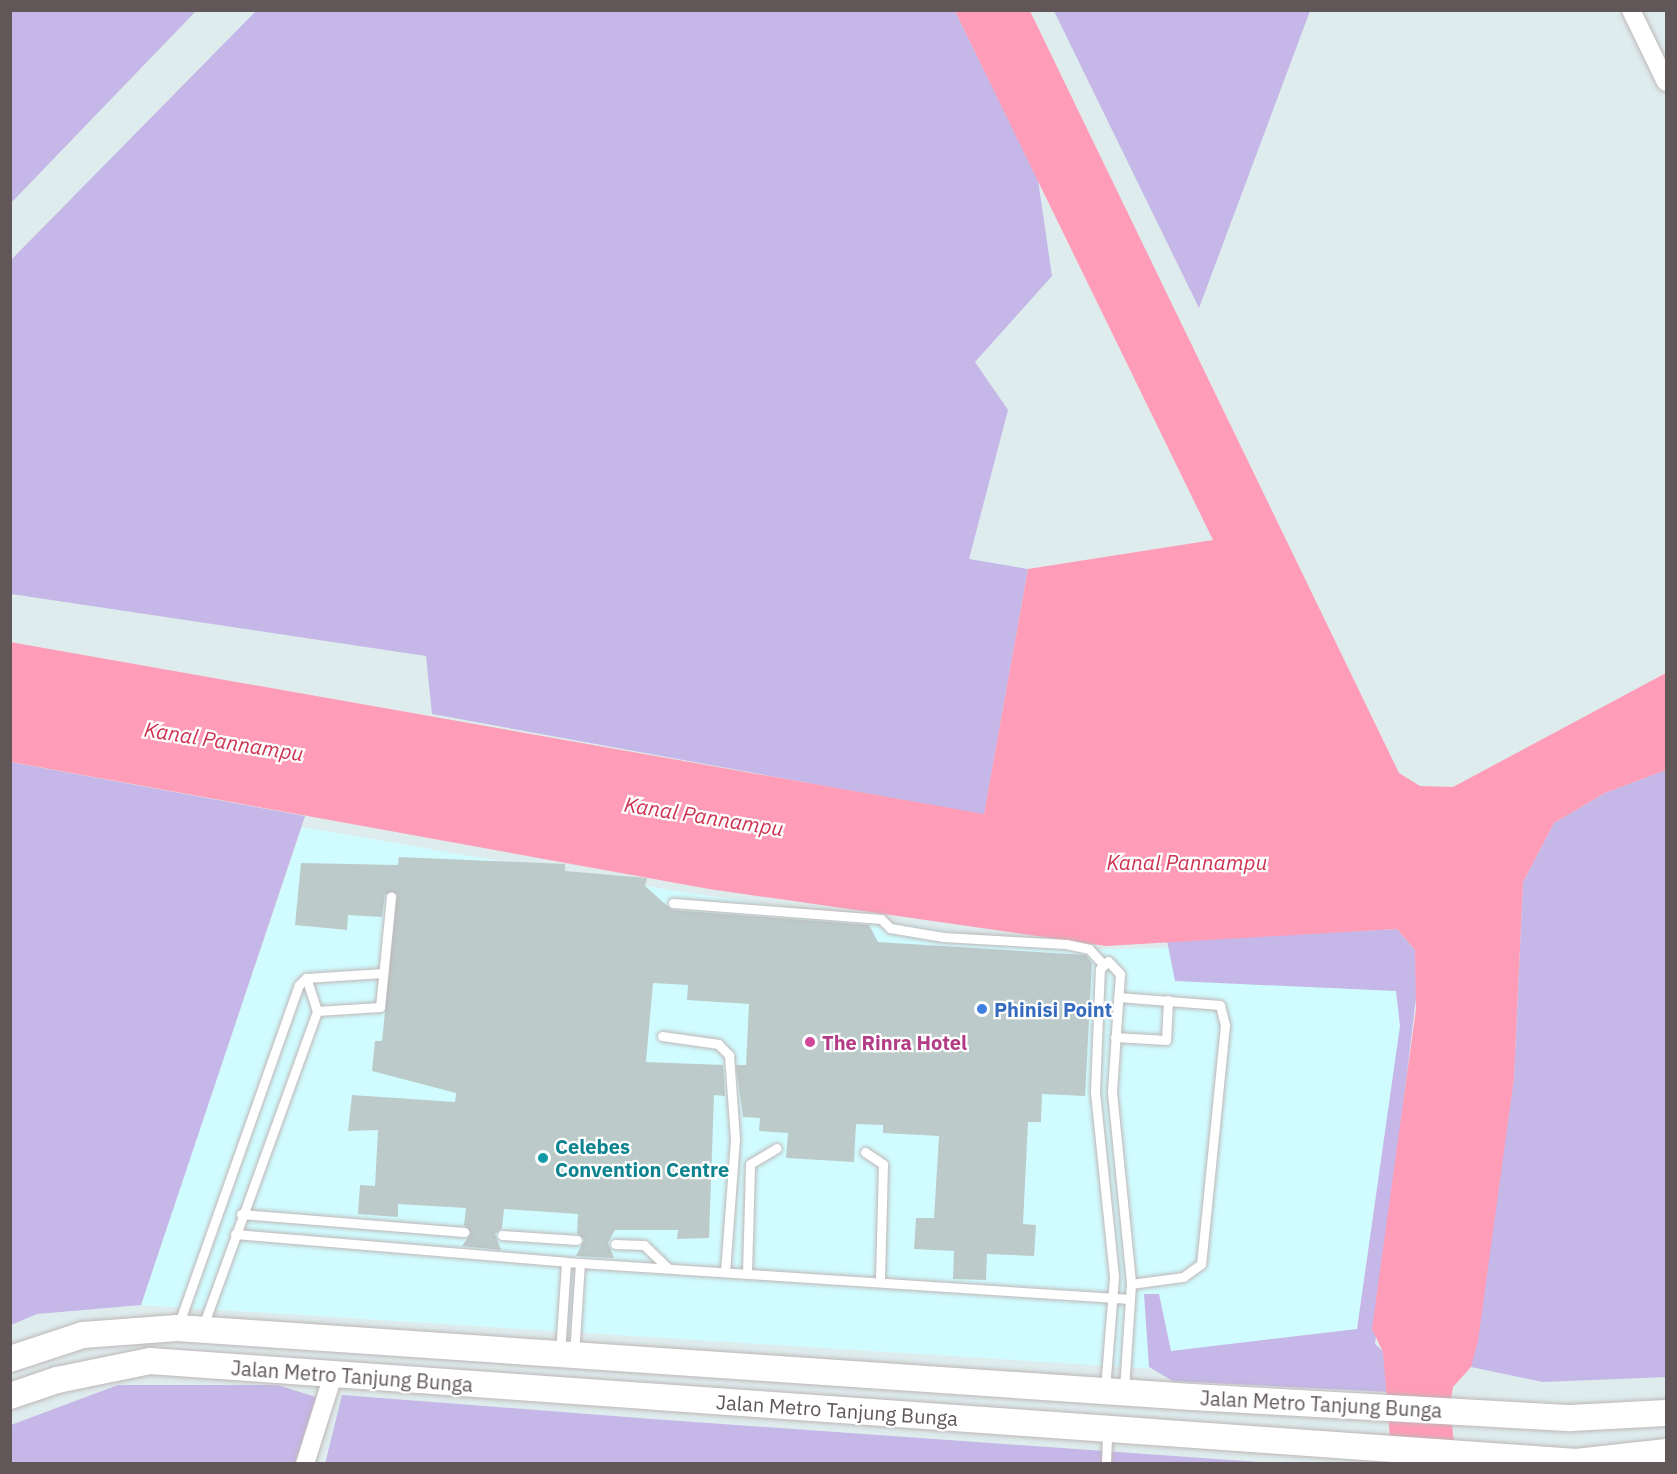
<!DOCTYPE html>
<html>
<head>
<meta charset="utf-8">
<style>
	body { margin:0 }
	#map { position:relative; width:1677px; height:1474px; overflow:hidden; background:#deeced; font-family:"IBM Plex Sans",sans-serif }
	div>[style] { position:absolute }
	.commercial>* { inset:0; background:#d1fcff }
	.green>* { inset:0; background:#c5b7e8 }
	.water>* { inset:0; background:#ff9cb7 }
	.building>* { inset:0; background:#bdcaca }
	.roads { filter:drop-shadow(0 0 2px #bfb6b7) drop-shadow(0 0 2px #bfb6b7) }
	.lane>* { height:9px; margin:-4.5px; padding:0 4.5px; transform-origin:4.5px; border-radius:4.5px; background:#fff }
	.street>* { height:18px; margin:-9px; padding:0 9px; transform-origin:9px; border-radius:9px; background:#fff }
	.secondary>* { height:26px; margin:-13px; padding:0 13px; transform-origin:13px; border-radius:13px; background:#fff }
	.dots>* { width:16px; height:16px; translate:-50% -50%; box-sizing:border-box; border:3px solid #fff; border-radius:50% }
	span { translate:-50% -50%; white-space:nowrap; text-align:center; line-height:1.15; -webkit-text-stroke:4.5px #fff; paint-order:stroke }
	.shop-label { font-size:20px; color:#366cbe; font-weight:700 }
	.left { translate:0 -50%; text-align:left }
	.hotel-label { font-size:20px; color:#b23c85; font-weight:700 }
	.culture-label { font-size:20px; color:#0d838f; font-weight:700 }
	.street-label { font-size:20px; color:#615759 }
	.water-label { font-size:21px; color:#ce3352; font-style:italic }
	.frame { position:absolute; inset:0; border:12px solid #615759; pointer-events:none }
</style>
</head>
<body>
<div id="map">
	<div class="commercial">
		<div style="clip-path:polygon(302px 827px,669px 890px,1084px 950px,1326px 943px,1410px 973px,1364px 1372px,1236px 1374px,141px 1305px)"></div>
	</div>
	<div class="green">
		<div style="clip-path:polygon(11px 10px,196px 11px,11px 203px,10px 11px)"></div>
		<div style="clip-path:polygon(256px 11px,955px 11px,1038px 180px,1052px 276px,975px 362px,1008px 410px,969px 559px,1028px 569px,984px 815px,432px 714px,426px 656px,11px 594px,10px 261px)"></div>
		<div style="clip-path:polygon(1054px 11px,1310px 11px,1199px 308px)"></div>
		<div style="clip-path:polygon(10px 762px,305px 816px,141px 1305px,37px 1314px,11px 1325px)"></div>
		<div style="clip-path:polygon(1666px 770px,1666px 1377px,1543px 1382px,1471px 1367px,1514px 1078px,1523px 882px,1554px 823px,1605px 793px)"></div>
		<div style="clip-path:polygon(1397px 929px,1415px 950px,1417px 989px,1375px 1344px,1383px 1351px,1388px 1392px,1173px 1381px,1149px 1367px,1144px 1294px,1159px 1294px,1171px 1351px,1357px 1329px,1400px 1026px,1396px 991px,1175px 981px,1167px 941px)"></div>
		<div style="clip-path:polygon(118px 1385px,277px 1385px,316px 1397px,295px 1463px,11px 1463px,11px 1425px)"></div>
		<div style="clip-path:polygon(342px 1395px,652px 1419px,1273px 1463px,325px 1464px)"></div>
	</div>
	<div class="water">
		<div style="clip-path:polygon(955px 11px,1030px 11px,1399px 773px,1420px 786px,1453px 787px,1666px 673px,1666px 770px,1605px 793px,1554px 823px,1523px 882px,1514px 1078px,1478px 1341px,1471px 1367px,1453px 1387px,1450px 1405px,1456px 1463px,1392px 1463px,1383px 1352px,1372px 1329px,1416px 1009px,1415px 950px,1397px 929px,1106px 946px,709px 889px,11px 762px,10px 642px,984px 814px,1028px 569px,1213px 540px)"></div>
	</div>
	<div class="building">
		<div style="clip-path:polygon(399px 857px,565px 864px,565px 871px,647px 878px,645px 886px,672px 910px,869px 925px,878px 942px,1086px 955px,1092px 963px,1085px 1096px,1042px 1094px,1041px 1122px,1028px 1122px,1023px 1224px,1036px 1225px,1034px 1256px,987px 1254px,986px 1280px,953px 1279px,954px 1251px,914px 1249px,916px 1218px,934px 1218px,939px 1136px,883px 1133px,883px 1125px,856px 1124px,854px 1162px,786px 1158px,788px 1133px,759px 1131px,760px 1118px,743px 1117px,736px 1065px,746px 1065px,749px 1004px,687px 1000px,688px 985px,653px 983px,646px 1062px,723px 1065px,725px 1096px,714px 1095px,709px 1238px,677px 1239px,678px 1230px,615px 1230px,608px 1243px,614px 1258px,576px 1256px,584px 1240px,577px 1233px,578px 1214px,504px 1209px,502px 1228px,495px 1234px,501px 1250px,462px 1246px,471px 1233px,464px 1225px,466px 1208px,398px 1204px,398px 1217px,358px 1214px,360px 1185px,375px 1186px,378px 1130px,348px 1131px,352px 1095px,455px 1102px,456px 1093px,372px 1071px,375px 1041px,382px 1041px,397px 894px,385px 894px,382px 917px,348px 915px,347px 930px,295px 925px,301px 863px,398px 865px)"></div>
	</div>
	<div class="roads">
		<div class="lane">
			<div style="left:673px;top:903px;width:209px;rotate:4.4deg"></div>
			<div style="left:881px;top:919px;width:13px;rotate:45deg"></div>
			<div style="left:890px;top:928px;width:54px;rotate:9.6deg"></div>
			<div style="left:943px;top:937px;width:123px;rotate:3.3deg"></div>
			<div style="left:1066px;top:944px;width:24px;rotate:12deg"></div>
			<div style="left:1089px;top:949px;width:21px;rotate:47deg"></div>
			<div style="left:1118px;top:997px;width:102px;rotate:4.5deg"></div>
			<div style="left:1220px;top:1005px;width:21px;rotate:76deg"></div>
			<div style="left:1225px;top:1025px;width:240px;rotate:95.7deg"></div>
			<div style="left:1201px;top:1264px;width:22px;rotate:144deg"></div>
			<div style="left:1183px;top:1277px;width:52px;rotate:172.3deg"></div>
			<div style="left:317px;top:1011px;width:63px;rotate:-3.6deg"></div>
			<div style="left:380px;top:1007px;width:111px;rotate:-84.3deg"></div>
			<div style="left:662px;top:1036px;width:57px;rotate:8.1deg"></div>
			<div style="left:718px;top:1044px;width:16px;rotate:45deg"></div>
			<div style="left:729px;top:1055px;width:84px;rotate:85.9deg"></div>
			<div style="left:735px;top:1139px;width:132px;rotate:94.3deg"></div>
			<div style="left:1115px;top:1037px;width:51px;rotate:3.4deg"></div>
			<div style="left:1166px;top:1040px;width:40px;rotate:-87.1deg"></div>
			<div style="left:865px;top:1152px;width:22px;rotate:34deg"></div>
			<div style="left:883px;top:1164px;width:117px;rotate:91.5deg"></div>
			<div style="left:241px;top:1214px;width:224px;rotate:4.6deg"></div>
			<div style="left:235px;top:1234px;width:332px;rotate:4.8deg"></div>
			<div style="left:566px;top:1262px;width:565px;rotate:3.75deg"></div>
			<div style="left:502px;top:1235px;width:75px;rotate:3.8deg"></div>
			<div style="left:615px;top:1244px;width:29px;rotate:2deg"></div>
			<div style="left:644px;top:1245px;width:33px;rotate:44deg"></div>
			<div style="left:747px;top:1273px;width:109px;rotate:-88.4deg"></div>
			<div style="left:750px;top:1164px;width:31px;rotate:-31deg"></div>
			<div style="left:178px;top:1326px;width:362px;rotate:-70.5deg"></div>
			<div style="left:299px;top:985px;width:10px;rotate:-45deg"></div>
			<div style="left:306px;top:978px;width:77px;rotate:-3.7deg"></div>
			<div style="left:202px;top:1329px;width:338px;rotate:-70.1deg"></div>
			<div style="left:317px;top:1011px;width:35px;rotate:-108deg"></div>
			<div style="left:560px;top:1353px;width:91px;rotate:-86.2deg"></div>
			<div style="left:574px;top:1355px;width:92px;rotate:-86.3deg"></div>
			<div style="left:1105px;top:1389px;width:113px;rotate:-85.4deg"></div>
			<div style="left:1114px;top:1276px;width:186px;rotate:-95.9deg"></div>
			<div style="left:1095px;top:1091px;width:122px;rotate:-87.7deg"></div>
			<div style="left:1100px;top:969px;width:11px;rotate:-45deg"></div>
			<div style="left:1108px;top:961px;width:18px;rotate:47deg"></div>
			<div style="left:1120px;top:974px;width:118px;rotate:93.9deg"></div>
			<div style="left:1112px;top:1092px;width:193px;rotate:84.3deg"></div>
			<div style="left:1131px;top:1284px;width:106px;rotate:93.8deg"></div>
			<div style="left:1106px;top:1464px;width:35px;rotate:-88deg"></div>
		</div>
		<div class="street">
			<div style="left:1631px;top:10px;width:80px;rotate:64.1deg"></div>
			<div style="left:305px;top:1464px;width:93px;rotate:-72.5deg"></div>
		</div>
		<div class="secondary">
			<div style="left:10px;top:1359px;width:77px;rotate:-18.2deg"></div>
			<div style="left:83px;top:1335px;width:94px;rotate:-4.3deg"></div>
			<div style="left:177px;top:1328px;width:1017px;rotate:3.89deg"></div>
			<div style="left:1192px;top:1397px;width:380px;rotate:3.2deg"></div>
			<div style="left:1571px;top:1418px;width:95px;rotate:-3deg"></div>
			<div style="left:10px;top:1396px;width:50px;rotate:-18.8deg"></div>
			<div style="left:57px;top:1380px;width:95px;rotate:-11.5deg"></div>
			<div style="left:150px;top:1361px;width:1430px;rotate:4.05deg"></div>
			<div style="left:1576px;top:1462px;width:91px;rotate:-6.3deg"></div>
		</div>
	</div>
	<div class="dots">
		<div style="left:982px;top:1009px;background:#3f7fe0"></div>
		<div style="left:810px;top:1042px;background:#d1479c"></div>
		<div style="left:543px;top:1158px;background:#0f9aa8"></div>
	</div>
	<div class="shop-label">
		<span class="left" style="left:994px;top:1009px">Phinisi Point</span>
	</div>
	<div class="hotel-label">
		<span class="left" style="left:822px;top:1042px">The Rinra Hotel</span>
	</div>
	<div class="culture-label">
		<span class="left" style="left:555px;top:1158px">Celebes<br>Convention Centre</span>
	</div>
	<div class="street-label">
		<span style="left:352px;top:1376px;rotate:4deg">Jalan Metro Tanjung Bunga</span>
		<span style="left:1321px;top:1404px;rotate:3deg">Jalan Metro Tanjung Bunga</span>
		<span style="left:837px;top:1410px;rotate:4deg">Jalan Metro Tanjung Bunga</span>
	</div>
	<div class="water-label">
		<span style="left:224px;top:741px;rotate:9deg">Kanal Pannampu</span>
		<span style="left:704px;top:816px;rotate:9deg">Kanal Pannampu</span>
		<span style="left:1187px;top:862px">Kanal Pannampu</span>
	</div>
	<div class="frame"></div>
</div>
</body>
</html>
